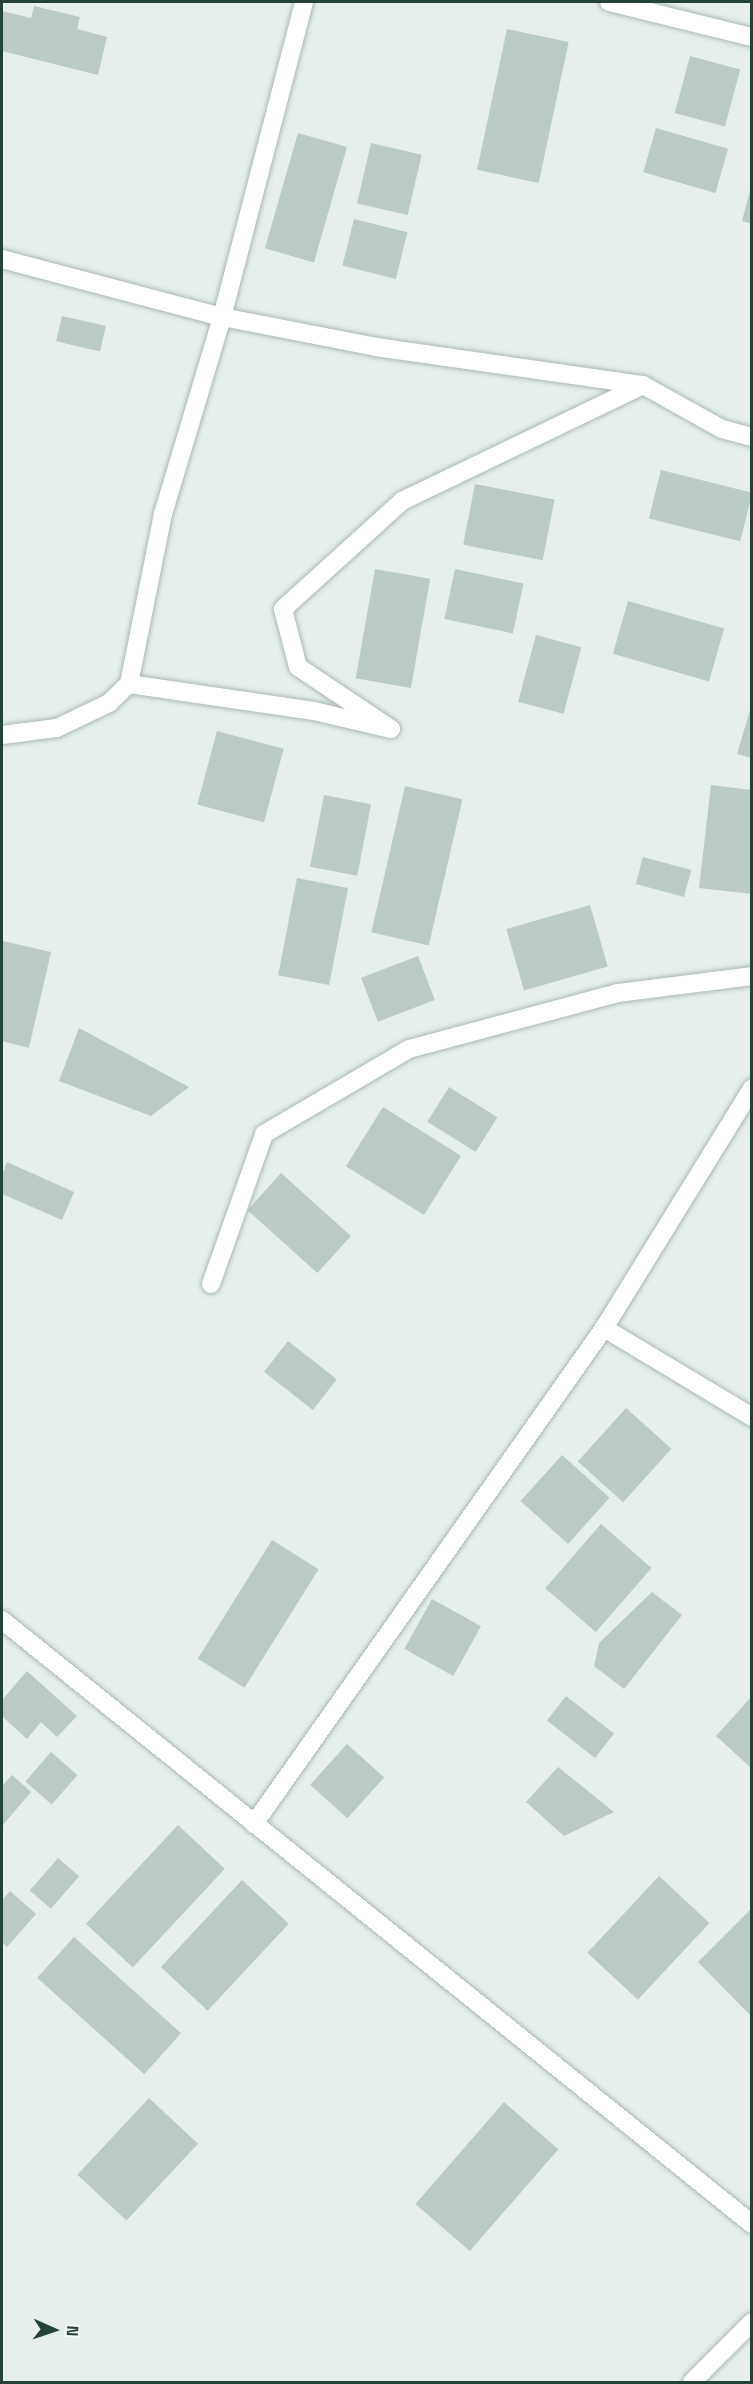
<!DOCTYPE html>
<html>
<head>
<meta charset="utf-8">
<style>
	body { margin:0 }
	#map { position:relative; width:753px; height:2384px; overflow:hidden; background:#e6efeb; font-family:"Space Grotesk",sans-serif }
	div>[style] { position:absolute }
	.building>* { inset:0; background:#bbcac4; transform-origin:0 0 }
	.roads { filter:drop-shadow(0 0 2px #a8b8b2) drop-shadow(0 0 2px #a8b8b2) }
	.minor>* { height:18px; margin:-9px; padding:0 9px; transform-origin:9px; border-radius:9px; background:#fff }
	span { translate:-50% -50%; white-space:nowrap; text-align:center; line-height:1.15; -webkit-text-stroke:4.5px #f7fbf9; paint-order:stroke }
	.frame { position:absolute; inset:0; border:3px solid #24423a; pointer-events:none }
	.north { position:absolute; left:24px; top:2300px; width:60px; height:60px; -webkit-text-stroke:4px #f7fbf9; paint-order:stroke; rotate:93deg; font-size:16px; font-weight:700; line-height:24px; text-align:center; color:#24423a }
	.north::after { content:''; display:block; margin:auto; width:21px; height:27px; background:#24423a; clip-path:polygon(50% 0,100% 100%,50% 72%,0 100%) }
</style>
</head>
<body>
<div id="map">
	<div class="building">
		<div style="clip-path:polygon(34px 6px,80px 17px,77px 29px,107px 37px,98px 75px,2px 51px,2px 11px,31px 18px)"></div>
		<div style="left:507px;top:29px;width:63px;height:144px;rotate:12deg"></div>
		<div style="left:690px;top:56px;width:52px;height:59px;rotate:15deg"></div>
		<div style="left:656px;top:128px;width:75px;height:46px;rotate:16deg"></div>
		<div style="left:298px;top:133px;width:51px;height:120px;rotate:16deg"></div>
		<div style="left:371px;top:143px;width:52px;height:62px;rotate:13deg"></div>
		<div style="clip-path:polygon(751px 187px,752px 188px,752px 224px,742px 221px)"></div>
		<div style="left:354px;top:219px;width:55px;height:48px;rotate:14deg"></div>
		<div style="left:62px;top:316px;width:45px;height:26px;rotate:13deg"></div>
		<div style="left:661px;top:470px;width:94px;height:50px;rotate:14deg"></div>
		<div style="left:475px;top:484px;width:81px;height:62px;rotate:11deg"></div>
		<div style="left:375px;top:569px;width:56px;height:111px;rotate:10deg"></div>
		<div style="left:455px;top:569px;width:70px;height:51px;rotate:12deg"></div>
		<div style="left:628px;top:601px;width:100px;height:55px;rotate:16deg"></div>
		<div style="left:536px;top:635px;width:47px;height:69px;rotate:15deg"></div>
		<div style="clip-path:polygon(751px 707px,752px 707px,752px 758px,737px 754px)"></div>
		<div style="left:217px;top:731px;width:69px;height:76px;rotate:15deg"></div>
		<div style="clip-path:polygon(711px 785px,752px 790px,752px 894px,699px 888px)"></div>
		<div style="left:405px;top:786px;width:59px;height:150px;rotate:13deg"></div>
		<div style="left:324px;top:795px;width:48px;height:73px;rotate:11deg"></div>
		<div style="left:643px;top:857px;width:50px;height:28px;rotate:15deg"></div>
		<div style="left:297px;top:878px;width:52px;height:99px;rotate:11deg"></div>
		<div style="left:590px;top:905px;width:64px;height:87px;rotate:74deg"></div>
		<div style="clip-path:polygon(3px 941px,51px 952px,29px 1048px,2px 1041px)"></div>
		<div style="left:418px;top:956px;width:47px;height:61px;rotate:69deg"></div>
		<div style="clip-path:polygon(79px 1028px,189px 1087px,151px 1116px,59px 1081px)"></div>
		<div style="left:449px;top:1087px;width:57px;height:41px;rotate:32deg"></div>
		<div style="left:383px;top:1107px;width:92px;height:70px;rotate:32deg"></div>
		<div style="clip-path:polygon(7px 1162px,74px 1192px,62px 1220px,2px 1194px,2px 1175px)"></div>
		<div style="left:281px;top:1173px;width:94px;height:50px;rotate:42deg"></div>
		<div style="left:288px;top:1341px;width:62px;height:39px;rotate:38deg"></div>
		<div style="left:626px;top:1408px;width:61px;height:72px;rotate:42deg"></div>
		<div style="left:562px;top:1455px;width:64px;height:62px;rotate:42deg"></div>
		<div style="left:601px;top:1524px;width:67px;height:85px;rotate:41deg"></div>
		<div style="left:272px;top:1540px;width:55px;height:140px;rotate:32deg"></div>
		<div style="clip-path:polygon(652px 1592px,682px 1615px,624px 1689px,594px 1666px,599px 1643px)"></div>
		<div style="left:432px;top:1599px;width:56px;height:57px;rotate:29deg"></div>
		<div style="clip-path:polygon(27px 1671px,77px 1716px,57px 1737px,41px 1722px,27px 1739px,2px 1716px,2px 1700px)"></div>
		<div style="left:566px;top:1696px;width:61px;height:31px;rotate:38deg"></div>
		<div style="clip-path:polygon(752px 1696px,752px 1766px,751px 1768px,716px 1736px)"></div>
		<div style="left:347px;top:1744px;width:50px;height:55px;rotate:42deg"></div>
		<div style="left:51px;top:1752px;width:35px;height:39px;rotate:41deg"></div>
		<div style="clip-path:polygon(558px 1767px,614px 1812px,564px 1836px,526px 1802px)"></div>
		<div style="clip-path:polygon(12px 1775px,31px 1792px,2px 1826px,2px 1786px)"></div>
		<div style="left:178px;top:1825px;width:64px;height:135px;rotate:43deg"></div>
		<div style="left:58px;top:1858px;width:28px;height:43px;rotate:41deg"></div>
		<div style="left:659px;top:1876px;width:69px;height:105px;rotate:43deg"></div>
		<div style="left:242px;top:1880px;width:64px;height:119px;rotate:43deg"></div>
		<div style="clip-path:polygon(10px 1891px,36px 1914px,7px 1947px,2px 1942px,2px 1900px)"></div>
		<div style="clip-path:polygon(752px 1908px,752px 2013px,750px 2015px,698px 1962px)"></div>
		<div style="left:74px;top:1937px;width:144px;height:55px;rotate:42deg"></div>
		<div style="left:149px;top:2098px;width:67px;height:105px;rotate:43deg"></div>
		<div style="left:504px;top:2102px;width:72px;height:135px;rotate:41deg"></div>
	</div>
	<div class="roads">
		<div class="minor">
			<div style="left:609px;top:2px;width:147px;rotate:13.8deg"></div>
			<div style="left:2px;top:259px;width:228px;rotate:14.8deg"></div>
			<div style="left:222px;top:317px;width:157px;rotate:11deg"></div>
			<div style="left:376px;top:347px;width:270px;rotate:8.1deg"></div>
			<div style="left:643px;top:385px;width:90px;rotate:29.1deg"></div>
			<div style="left:722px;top:429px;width:31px;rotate:15deg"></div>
			<div style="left:129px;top:684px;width:187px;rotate:8.3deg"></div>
			<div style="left:314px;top:711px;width:79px;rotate:13.2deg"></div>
			<div style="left:391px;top:729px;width:112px;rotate:-146.3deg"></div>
			<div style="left:298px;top:667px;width:60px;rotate:-104.5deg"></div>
			<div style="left:283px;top:609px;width:161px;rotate:-42.2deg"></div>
			<div style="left:402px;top:501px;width:267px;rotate:-25.7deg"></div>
			<div style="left:2px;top:735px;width:55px;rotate:-7.3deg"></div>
			<div style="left:57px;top:728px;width:58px;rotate:-25.7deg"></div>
			<div style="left:109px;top:703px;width:28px;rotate:-44deg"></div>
			<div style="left:129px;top:684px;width:173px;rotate:-78.7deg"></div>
			<div style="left:163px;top:514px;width:206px;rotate:-73.3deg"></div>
			<div style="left:222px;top:317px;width:325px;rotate:-75.4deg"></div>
			<div style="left:211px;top:1284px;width:159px;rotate:-70.5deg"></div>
			<div style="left:264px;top:1134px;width:168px;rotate:-30.4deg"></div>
			<div style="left:409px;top:1049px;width:216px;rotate:-15deg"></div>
			<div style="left:618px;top:993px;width:135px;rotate:-7.2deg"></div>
			<div style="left:604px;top:1328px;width:173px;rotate:31deg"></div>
			<div style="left:2px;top:1620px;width:963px;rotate:38.85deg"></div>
			<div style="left:254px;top:1824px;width:607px;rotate:-54.79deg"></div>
			<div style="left:604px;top:1328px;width:282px;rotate:-58.3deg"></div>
			<div style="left:692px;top:2382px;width:85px;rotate:-45deg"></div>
		</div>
	</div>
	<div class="frame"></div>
	<div class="north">N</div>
</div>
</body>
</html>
